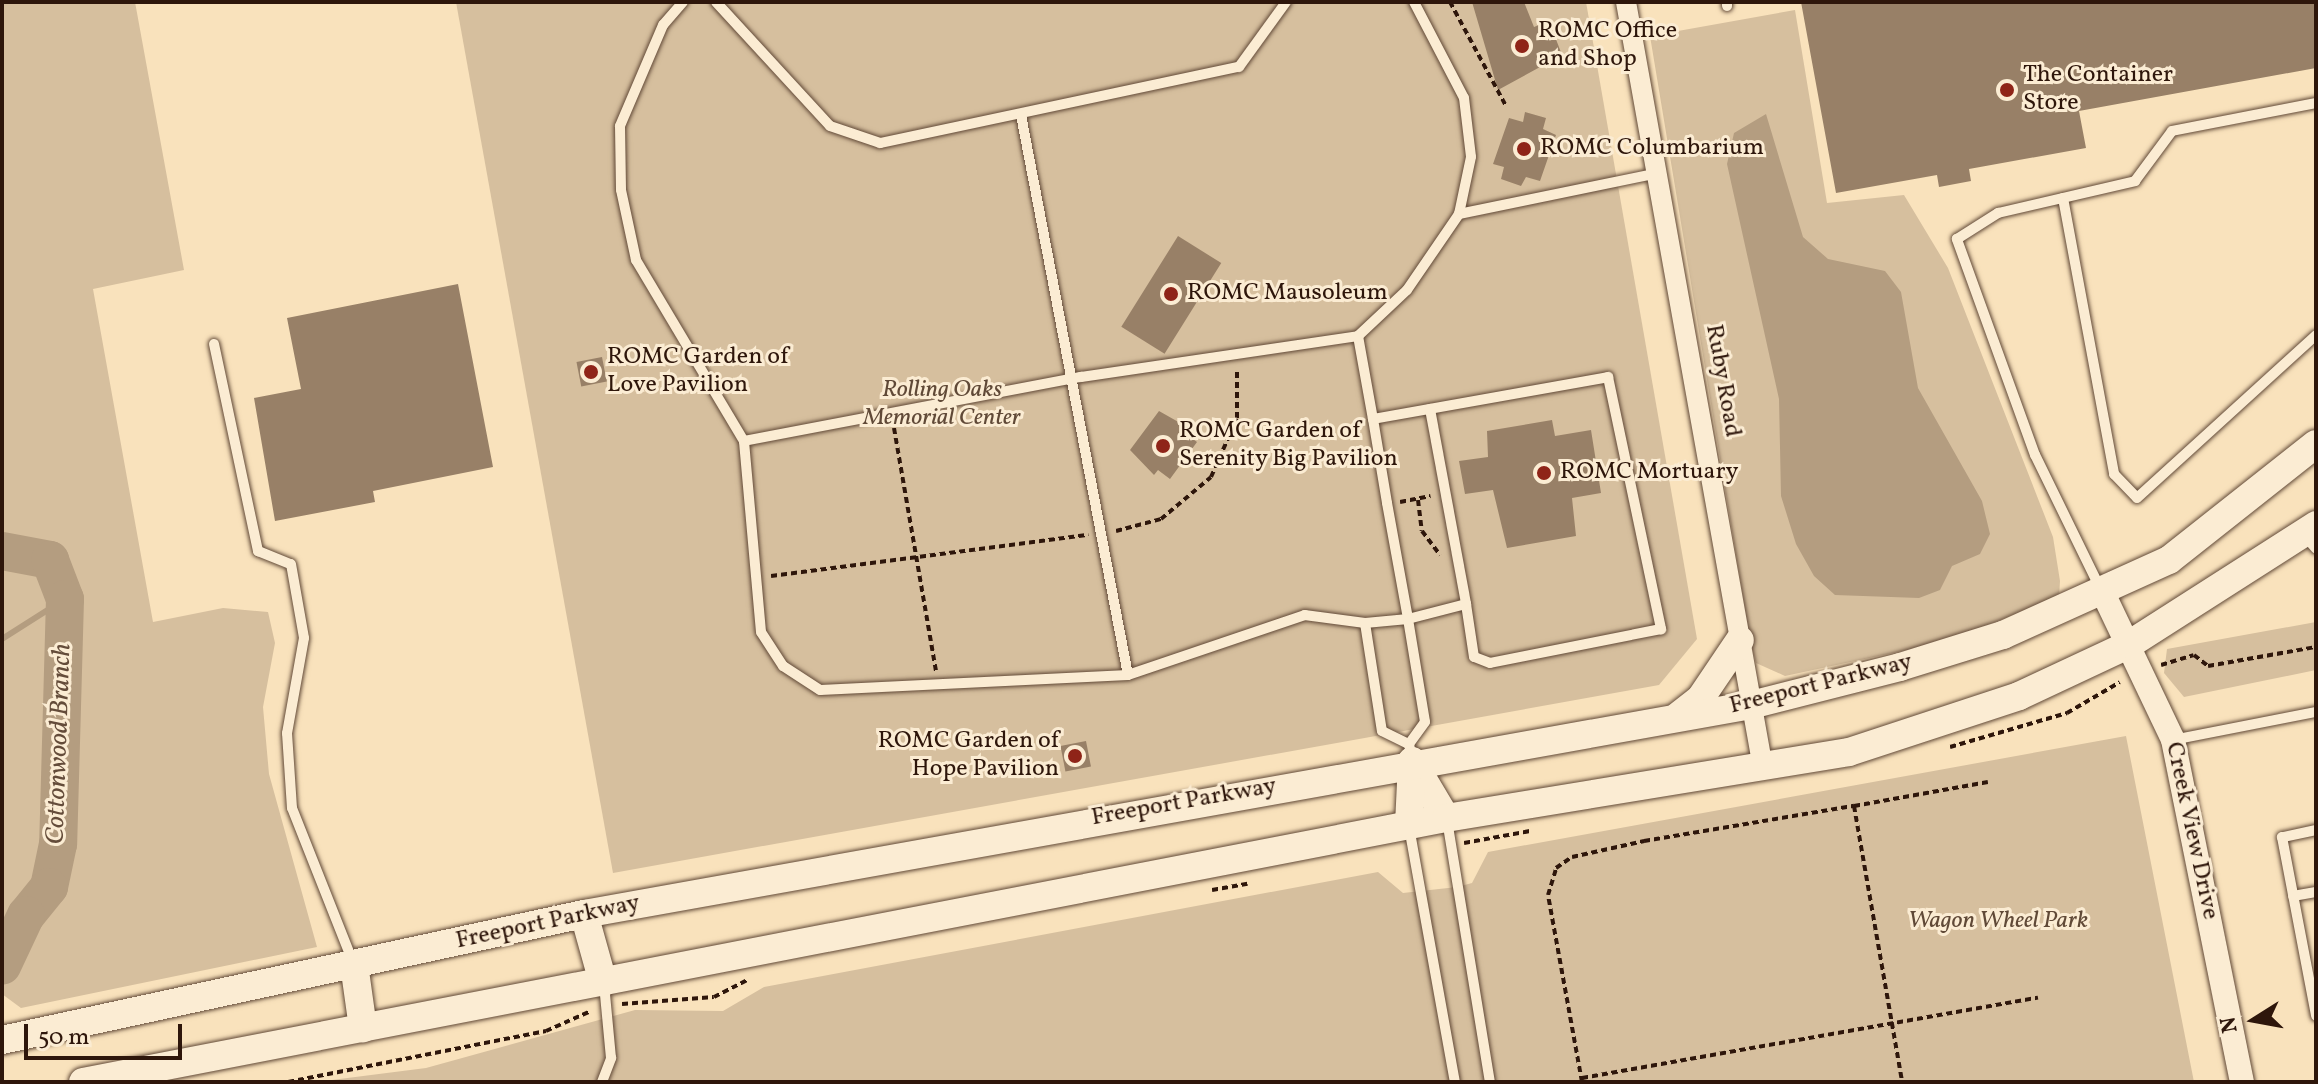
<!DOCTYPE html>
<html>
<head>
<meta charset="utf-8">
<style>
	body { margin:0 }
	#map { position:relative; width:2318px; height:1084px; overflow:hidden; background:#f9e2bc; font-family:Vollkorn,serif }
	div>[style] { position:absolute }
	.green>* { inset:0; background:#d6bf9e }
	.water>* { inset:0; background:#b49d80 }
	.stream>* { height:6px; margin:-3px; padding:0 3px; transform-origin:3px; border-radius:3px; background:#b49d80 }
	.river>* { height:38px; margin:-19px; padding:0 19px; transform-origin:19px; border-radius:19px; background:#b49d80 }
	.building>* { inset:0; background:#988067; transform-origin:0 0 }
	.path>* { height:4px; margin-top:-2px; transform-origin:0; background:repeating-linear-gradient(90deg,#2e160b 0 6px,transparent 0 10px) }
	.roads { filter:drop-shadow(0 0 2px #614937) drop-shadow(0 0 2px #614937) }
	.service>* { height:10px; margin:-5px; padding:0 5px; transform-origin:5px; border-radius:5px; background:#fbecd3 }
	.minor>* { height:20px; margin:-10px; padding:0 10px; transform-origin:10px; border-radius:10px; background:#fbecd3 }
	.tertiary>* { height:24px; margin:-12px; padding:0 12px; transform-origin:12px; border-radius:12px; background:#fbecd3 }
	.secondary>* { height:28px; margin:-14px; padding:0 14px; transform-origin:14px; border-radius:14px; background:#fbecd3 }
	.dots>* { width:22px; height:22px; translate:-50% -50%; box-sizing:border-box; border:4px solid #fbecd3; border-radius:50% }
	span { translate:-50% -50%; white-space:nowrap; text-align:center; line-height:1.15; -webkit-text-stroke:6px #fbecd3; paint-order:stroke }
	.poi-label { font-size:24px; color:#2e160b }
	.left { translate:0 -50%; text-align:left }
	.right { translate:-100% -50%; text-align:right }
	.street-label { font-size:24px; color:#2e160b }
	.park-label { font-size:24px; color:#604937; font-style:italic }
	.water-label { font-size:26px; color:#644c3a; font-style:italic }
	.frame { position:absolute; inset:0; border:4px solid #2e160b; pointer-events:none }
	.north { position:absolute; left:2214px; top:980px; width:80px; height:80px; -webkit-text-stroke:6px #fbecd3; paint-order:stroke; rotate:259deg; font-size:22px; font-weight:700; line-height:32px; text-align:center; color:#2e160b }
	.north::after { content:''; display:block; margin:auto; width:28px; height:36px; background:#2e160b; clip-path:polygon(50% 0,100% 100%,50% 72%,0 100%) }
	.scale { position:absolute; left:24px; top:1024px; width:158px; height:36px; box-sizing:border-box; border:4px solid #2e160b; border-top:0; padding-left:10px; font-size:24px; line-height:28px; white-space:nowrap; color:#2e160b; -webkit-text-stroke:6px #fbecd3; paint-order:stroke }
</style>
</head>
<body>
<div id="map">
	<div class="green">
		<div style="clip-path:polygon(2px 2px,135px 2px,184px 270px,93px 289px,153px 622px,223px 608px,268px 612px,275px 643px,263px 707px,269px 774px,317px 947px,21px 1008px,2px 994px)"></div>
		<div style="clip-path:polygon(456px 2px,1586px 2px,1697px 639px,1659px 685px,613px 873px)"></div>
		<div style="clip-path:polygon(1795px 10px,1827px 203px,1904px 195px,1948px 268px,2053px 537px,2060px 581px,2059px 597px,1944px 642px,1785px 676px,1756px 663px,1751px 645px,1650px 36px)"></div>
		<div style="clip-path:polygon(2316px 622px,2316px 670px,2184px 697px,2164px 673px,2167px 649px)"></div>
		<div style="clip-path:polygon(2126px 736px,2194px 1082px,316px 1082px,426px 1068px,635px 1010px,723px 1011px,764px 987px,1378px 872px,1403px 893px,1457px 887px,1472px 883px,1488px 852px)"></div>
	</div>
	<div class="water">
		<div style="clip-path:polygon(1766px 114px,1803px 237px,1828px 259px,1885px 271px,1901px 292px,1918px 388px,1982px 501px,1990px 534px,1980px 554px,1952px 566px,1940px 590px,1919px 598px,1835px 595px,1814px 576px,1796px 544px,1781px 496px,1779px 399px,1727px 164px,1734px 133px)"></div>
	</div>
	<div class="stream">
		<div style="left:2px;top:639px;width:75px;rotate:-32.4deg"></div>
	</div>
	<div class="river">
		<div style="left:2px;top:551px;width:49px;rotate:10.6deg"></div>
		<div style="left:50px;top:560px;width:42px;rotate:69deg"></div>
		<div style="left:65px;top:599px;width:245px;rotate:91.6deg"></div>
		<div style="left:58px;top:844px;width:44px;rotate:101.8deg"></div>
		<div style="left:49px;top:887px;width:36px;rotate:129deg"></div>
		<div style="left:26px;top:915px;width:56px;rotate:115.2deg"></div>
	</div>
	<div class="building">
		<div style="clip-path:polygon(1472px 2px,1524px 2px,1534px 27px,1549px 21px,1562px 55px,1498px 90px)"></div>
		<div style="clip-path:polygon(1801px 2px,2316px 2px,2316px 68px,2079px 111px,2086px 148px,1969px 169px,1971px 181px,1939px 187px,1937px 175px,1836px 193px)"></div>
		<div style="clip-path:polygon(1525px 112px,1546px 118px,1543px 129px,1556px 135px,1540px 181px,1526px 177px,1521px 186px,1501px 179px,1504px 167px,1493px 164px,1509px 118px,1523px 122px)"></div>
		<div style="left:1178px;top:236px;width:51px;height:107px;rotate:32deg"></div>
		<div style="clip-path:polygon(458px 284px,493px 467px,373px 491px,375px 502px,275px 521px,254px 398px,301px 389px,287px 318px)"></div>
		<div style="left:602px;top:357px;width:25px;height:26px;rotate:79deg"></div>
		<div style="clip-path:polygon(1159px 411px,1189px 428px,1186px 434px,1197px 442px,1170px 479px,1158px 470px,1154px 475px,1130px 450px)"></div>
		<div style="clip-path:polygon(1552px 420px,1555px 436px,1591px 430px,1601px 493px,1572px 498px,1576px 536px,1507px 548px,1493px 490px,1465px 494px,1459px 461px,1488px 457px,1487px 431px)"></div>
		<div style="left:1086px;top:741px;width:26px;height:26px;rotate:79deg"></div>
	</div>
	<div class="path">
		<div style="left:1450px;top:2px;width:118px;rotate:61.7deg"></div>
		<div style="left:894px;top:428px;width:248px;rotate:80.2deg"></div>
		<div style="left:1418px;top:500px;width:31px;rotate:83deg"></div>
		<div style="left:1422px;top:531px;width:30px;rotate:53deg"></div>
		<div style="left:1400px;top:502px;width:31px;rotate:-11deg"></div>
		<div style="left:1116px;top:531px;width:47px;rotate:-14.9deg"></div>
		<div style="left:1161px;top:519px;width:65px;rotate:-40deg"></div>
		<div style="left:1211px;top:477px;width:64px;rotate:-66.2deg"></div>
		<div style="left:1237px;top:418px;width:50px;rotate:-90deg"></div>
		<div style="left:771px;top:576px;width:320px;rotate:-7.4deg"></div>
		<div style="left:2161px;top:665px;width:34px;rotate:-17deg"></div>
		<div style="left:2194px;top:655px;width:18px;rotate:38deg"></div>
		<div style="left:2208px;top:666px;width:110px;rotate:-10deg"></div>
		<div style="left:1950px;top:747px;width:122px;rotate:-16.2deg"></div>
		<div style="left:2067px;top:713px;width:61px;rotate:-30.3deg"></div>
		<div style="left:1854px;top:806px;width:136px;rotate:-10.2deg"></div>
		<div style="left:1464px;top:843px;width:67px;rotate:-10.3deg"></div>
		<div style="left:1212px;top:890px;width:36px;rotate:-10deg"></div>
		<div style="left:622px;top:1004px;width:92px;rotate:-4.4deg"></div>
		<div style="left:714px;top:997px;width:39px;rotate:-27deg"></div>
		<div style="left:1582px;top:1078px;width:463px;rotate:-10deg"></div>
		<div style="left:288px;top:1082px;width:263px;rotate:-11.2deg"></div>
		<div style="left:546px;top:1031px;width:49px;rotate:-24deg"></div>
		<div style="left:1582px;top:1082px;width:190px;rotate:-100.3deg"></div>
		<div style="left:1548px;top:895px;width:28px;rotate:-73deg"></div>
		<div style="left:1556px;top:868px;width:19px;rotate:-35deg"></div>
		<div style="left:1572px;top:857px;width:74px;rotate:-12.5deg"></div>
		<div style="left:1644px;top:841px;width:213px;rotate:-9.5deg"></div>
		<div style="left:1854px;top:806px;width:280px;rotate:80.1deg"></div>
	</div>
	<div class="roads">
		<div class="service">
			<div style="left:683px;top:2px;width:30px;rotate:131deg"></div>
			<div style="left:663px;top:25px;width:110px;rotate:113.1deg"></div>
			<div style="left:620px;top:126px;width:64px;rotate:89.1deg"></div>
			<div style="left:621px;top:190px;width:72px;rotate:77.9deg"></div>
			<div style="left:636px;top:260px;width:211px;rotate:59.2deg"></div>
			<div style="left:716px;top:2px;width:168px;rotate:47.4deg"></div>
			<div style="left:830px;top:126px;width:53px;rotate:18.8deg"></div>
			<div style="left:880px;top:143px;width:367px;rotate:-12deg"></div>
			<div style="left:1239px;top:67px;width:80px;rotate:-54.1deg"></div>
			<div style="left:1414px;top:2px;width:108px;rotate:62.5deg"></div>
			<div style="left:1464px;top:98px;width:59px;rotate:83.2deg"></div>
			<div style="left:1471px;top:157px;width:58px;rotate:101.9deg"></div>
			<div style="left:1727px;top:2px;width:4px;rotate:90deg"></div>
			<div style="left:1021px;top:115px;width:570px;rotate:79.18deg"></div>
			<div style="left:2063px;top:198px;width:281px;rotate:79.5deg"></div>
			<div style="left:2114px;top:474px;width:33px;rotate:46deg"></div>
			<div style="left:2137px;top:498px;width:242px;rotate:-42.3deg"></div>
			<div style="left:1358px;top:336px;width:67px;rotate:-43.2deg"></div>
			<div style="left:1407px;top:290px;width:92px;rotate:-55.6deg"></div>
			<div style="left:1459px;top:214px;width:203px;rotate:-11.6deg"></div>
			<div style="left:214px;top:344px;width:212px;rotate:78deg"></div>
			<div style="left:258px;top:551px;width:35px;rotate:22deg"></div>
			<div style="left:291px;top:564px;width:75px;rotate:80deg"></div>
			<div style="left:304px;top:638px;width:97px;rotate:100.1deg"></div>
			<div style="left:287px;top:733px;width:75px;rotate:86.2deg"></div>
			<div style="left:292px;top:808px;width:166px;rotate:68.4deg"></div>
			<div style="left:1430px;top:409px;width:198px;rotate:79.5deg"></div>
			<div style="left:1373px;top:419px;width:239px;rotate:-10.1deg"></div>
			<div style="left:1608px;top:377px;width:258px;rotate:78.1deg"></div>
			<div style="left:1661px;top:629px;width:174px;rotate:168.8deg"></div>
			<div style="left:1490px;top:663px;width:17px;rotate:-159deg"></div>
			<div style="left:1474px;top:657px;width:54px;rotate:-98.6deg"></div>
			<div style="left:1466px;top:604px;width:60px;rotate:165.5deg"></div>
			<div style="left:1408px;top:619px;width:43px;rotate:174.7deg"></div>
			<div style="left:1365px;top:623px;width:61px;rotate:-172.4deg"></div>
			<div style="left:1305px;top:615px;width:187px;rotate:161.3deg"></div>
			<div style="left:1128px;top:675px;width:308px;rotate:177.2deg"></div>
			<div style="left:820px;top:690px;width:44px;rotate:-147deg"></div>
			<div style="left:783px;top:666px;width:40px;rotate:-122.9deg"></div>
			<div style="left:761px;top:632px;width:192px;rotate:-95.1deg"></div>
			<div style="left:744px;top:441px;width:343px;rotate:-10.8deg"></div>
			<div style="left:1081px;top:377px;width:280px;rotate:-8.4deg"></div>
			<div style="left:1358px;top:336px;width:84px;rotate:79.8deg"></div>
			<div style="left:1373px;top:419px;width:85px;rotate:80.5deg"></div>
			<div style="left:1387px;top:503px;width:118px;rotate:79.7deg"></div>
			<div style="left:1408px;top:619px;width:104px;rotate:80.6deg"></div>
			<div style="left:1425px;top:722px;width:27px;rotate:126deg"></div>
			<div style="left:1409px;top:744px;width:15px;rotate:79deg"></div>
			<div style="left:2304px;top:535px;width:18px;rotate:49deg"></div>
			<div style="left:2100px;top:588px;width:148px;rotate:-116deg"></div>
			<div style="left:2035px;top:455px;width:230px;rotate:-109.9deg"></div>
			<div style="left:1957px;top:239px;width:49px;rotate:-32.4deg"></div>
			<div style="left:1998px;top:213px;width:141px;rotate:-13.1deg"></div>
			<div style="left:2135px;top:181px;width:62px;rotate:-53.5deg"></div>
			<div style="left:2172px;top:131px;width:147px;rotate:-11deg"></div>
			<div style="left:1365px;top:623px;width:109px;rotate:81.1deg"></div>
			<div style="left:1382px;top:731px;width:30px;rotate:26deg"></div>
			<div style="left:2173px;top:740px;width:146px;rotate:-11.1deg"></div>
			<div style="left:1447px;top:820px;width:266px;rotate:80.7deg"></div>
			<div style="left:1409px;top:827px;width:259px;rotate:79.8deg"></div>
			<div style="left:2316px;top:830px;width:35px;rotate:168deg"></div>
			<div style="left:2282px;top:837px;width:182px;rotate:79.2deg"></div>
			<div style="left:2293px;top:896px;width:23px;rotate:-10deg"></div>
			<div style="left:602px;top:1082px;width:26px;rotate:-69deg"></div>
			<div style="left:611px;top:1058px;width:74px;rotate:-95.4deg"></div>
		</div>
		<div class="minor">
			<div style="left:1626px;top:2px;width:778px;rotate:79.86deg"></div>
		</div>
		<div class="tertiary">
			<div style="left:2103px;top:593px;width:163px;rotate:64.5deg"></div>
			<div style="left:2173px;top:740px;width:349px;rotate:78.6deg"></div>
		</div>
		<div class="secondary">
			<div style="left:1678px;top:716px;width:28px;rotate:-38deg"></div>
			<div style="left:1700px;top:699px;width:71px;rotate:-55.9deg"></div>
			<div style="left:1412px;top:761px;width:66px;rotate:59.2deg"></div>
			<div style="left:1409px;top:825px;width:64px;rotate:-87.3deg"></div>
			<div style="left:584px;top:914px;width:71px;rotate:74.4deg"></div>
			<div style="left:354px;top:964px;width:65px;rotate:82deg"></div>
			<div style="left:2px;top:1040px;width:595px;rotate:-12.22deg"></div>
			<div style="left:584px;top:914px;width:1186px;rotate:-10.15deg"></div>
			<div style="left:1751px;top:705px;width:154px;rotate:-14.3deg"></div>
			<div style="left:1900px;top:667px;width:108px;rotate:-17.3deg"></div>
			<div style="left:2003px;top:635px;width:182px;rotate:-24.3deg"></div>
			<div style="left:2169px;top:560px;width:187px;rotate:-38.3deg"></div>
			<div style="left:83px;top:1082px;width:1388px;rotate:-10.96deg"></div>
			<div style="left:1446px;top:818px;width:408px;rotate:-9.3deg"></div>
			<div style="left:1849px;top:752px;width:179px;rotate:-18.2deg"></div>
			<div style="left:2019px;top:696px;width:123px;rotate:-25.1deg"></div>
			<div style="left:2130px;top:644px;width:221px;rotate:-32.6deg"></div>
		</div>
	</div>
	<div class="dots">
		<div style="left:1522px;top:46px;background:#8f2418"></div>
		<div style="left:2007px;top:90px;background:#8f2418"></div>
		<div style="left:1524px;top:149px;background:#8f2418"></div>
		<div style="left:1171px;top:294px;background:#8f2418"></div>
		<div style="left:591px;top:372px;background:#8f2418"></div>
		<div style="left:1163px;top:446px;background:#8f2418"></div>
		<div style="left:1544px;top:473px;background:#8f2418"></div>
		<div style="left:1075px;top:756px;background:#8f2418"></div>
	</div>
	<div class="poi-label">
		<span class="left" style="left:1538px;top:46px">ROMC Office<br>and Shop</span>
		<span class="left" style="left:2023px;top:90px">The Container<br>Store</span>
		<span class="left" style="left:1540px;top:149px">ROMC Columbarium</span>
		<span class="left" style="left:1187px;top:294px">ROMC Mausoleum</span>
		<span class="left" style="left:607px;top:372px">ROMC Garden of<br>Love Pavilion</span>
		<span class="left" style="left:1179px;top:446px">ROMC Garden of<br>Serenity Big Pavilion</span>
		<span class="left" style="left:1560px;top:473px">ROMC Mortuary</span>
		<span class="right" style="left:1059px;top:756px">ROMC Garden of<br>Hope Pavilion</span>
	</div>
	<div class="street-label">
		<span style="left:1722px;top:381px;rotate:80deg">Ruby Road</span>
		<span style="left:1821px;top:685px;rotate:-14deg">Freeport Parkway</span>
		<span style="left:1184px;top:803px;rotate:-10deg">Freeport Parkway</span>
		<span style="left:2191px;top:831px;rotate:78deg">Creek View Drive</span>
		<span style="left:548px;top:923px;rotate:-12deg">Freeport Parkway</span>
	</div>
	<div class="park-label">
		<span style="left:942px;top:405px">Rolling Oaks<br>Memorial Center</span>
		<span style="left:1998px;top:922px">Wagon Wheel Park</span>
	</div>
	<div class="water-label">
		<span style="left:60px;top:744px;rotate:-88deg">Cottonwood Branch</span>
	</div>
	<div class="frame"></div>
	<div class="north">N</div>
	<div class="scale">50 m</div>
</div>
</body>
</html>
